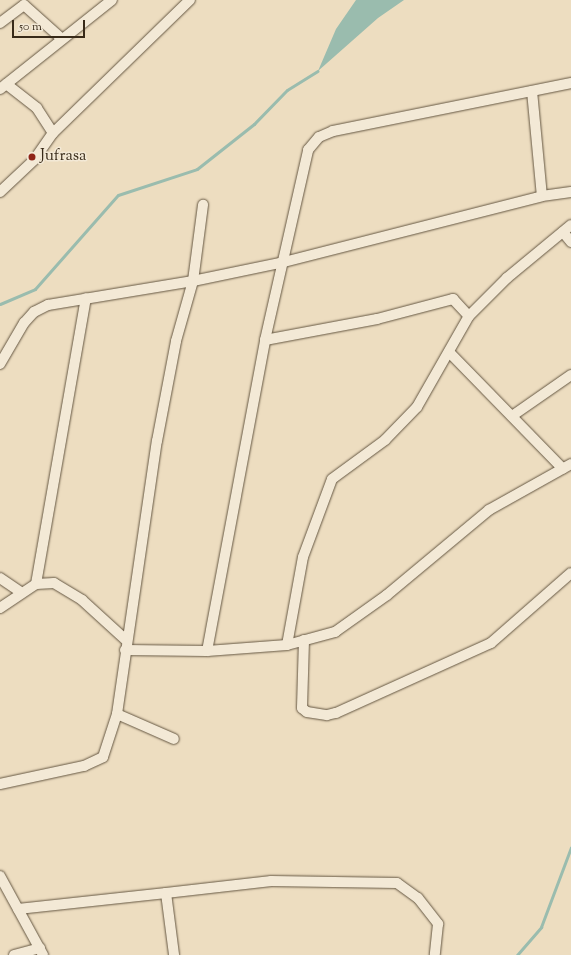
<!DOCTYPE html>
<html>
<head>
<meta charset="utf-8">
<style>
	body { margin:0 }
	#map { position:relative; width:571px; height:955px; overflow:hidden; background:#edddc0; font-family:"Sorts Mill Goudy",serif }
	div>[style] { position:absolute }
	.water>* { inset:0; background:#9abcae }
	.stream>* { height:3px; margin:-1.5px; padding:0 1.5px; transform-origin:1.5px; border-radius:1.5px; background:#9abcae }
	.roads { filter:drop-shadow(0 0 1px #655742) drop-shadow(0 0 1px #655742) }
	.minor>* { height:10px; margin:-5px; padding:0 5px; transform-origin:5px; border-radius:5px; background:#f3e9d6 }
	.dots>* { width:11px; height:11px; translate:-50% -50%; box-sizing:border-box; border:2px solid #f3e9d6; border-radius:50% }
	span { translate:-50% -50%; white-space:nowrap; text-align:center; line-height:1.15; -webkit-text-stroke:3px #f3e9d6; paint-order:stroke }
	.poi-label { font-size:16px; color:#382a18 }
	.left { translate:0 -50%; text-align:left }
	.scale { position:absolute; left:12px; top:20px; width:73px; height:18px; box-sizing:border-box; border:2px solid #382a18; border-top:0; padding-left:5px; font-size:12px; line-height:14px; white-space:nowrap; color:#382a18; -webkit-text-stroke:3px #f3e9d6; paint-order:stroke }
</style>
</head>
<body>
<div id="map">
	<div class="water">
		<div style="clip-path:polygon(356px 0,404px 0,378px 18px,318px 71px,336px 29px)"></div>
	</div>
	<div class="stream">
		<div style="left:0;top:304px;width:38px;rotate:-23deg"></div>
		<div style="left:35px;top:289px;width:125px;rotate:-48.6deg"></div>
		<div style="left:118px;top:195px;width:83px;rotate:-18.2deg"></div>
		<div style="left:197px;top:169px;width:73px;rotate:-38.3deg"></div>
		<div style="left:254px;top:124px;width:47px;rotate:-45.9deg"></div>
		<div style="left:287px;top:90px;width:36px;rotate:-32deg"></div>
		<div style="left:517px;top:955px;width:37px;rotate:-49deg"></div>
		<div style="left:541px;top:927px;width:85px;rotate:-69.4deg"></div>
	</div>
	<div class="roads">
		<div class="minor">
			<div style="left:0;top:23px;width:30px;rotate:-37deg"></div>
			<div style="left:24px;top:5px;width:51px;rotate:41.8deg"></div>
			<div style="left:0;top:89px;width:143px;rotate:-38.5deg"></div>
			<div style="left:532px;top:91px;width:105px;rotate:84.6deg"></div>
			<div style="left:53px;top:133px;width:191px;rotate:-44.2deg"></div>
			<div style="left:0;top:192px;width:47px;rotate:-43.3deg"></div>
			<div style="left:34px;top:160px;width:33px;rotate:-55deg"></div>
			<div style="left:53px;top:133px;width:30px;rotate:-123deg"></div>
			<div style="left:37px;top:108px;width:39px;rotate:-142deg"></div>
			<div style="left:563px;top:232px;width:13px;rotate:51deg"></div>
			<div style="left:265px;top:340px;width:114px;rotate:-10.6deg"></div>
			<div style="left:377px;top:319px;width:79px;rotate:-14.7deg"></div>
			<div style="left:453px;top:299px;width:23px;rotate:47deg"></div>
			<div style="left:449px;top:352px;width:163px;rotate:45.7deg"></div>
			<div style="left:0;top:364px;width:48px;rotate:-59.7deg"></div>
			<div style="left:24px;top:323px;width:15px;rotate:-48deg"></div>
			<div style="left:34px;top:312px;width:16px;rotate:-27deg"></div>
			<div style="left:48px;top:305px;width:147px;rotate:-9.4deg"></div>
			<div style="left:193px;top:281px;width:89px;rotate:-11.7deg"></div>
			<div style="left:280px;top:263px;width:270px;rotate:-14.3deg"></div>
			<div style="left:542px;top:196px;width:29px;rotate:-8deg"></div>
			<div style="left:512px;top:416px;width:72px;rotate:-34.8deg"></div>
			<div style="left:0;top:578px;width:25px;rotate:34deg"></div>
			<div style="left:36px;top:584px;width:290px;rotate:-80.1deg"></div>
			<div style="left:0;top:608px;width:43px;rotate:-33.7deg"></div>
			<div style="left:36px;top:584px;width:18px;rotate:-3deg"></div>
			<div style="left:54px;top:583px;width:33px;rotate:31deg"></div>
			<div style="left:82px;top:600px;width:59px;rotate:42.3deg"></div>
			<div style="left:304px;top:640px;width:68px;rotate:91.7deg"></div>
			<div style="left:302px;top:708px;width:6px;rotate:39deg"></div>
			<div style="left:307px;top:712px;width:20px;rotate:9deg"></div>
			<div style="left:327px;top:715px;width:9px;rotate:-13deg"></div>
			<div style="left:336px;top:713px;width:170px;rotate:-24.3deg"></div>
			<div style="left:491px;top:643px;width:106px;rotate:-41.2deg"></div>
			<div style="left:287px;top:645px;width:89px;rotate:-79.7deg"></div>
			<div style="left:303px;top:557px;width:83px;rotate:-69.6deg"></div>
			<div style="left:332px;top:479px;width:66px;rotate:-36.3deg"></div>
			<div style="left:385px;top:440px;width:46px;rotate:-45.9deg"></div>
			<div style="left:417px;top:407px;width:105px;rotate:-60.3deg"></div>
			<div style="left:469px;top:316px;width:54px;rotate:-45deg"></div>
			<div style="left:507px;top:278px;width:83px;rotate:-39.6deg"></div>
			<div style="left:125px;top:650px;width:82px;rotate:0.7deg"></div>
			<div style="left:207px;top:651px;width:80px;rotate:-4.3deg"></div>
			<div style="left:287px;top:645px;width:50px;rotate:-15.2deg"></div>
			<div style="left:335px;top:632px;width:64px;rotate:-35.4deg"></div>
			<div style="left:387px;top:595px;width:133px;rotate:-39.8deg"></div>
			<div style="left:489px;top:510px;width:94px;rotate:-29.3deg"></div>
			<div style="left:207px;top:651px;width:316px;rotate:-79.4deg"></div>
			<div style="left:265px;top:340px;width:195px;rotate:-77.2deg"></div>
			<div style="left:308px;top:150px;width:17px;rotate:-50deg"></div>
			<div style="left:319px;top:137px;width:15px;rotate:-23deg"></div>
			<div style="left:333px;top:131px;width:243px;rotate:-11.4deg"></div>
			<div style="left:117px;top:714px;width:62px;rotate:23.7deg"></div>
			<div style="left:0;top:784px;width:86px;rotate:-12.1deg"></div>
			<div style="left:84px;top:766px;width:21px;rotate:-25deg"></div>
			<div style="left:103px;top:757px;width:45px;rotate:-72deg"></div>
			<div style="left:117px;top:714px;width:276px;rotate:-81.7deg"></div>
			<div style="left:157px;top:441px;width:102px;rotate:-79.2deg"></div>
			<div style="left:176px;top:341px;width:62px;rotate:-74.2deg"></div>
			<div style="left:193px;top:281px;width:77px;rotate:-82.5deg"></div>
			<div style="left:0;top:876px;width:90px;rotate:61.4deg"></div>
			<div style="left:166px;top:893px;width:106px;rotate:-6.5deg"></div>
			<div style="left:271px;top:881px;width:126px;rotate:0.9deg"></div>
			<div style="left:397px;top:883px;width:26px;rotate:36deg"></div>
			<div style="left:418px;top:898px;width:33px;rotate:52deg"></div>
			<div style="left:438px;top:924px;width:31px;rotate:96deg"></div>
			<div style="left:18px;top:909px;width:149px;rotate:-6.2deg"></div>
			<div style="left:166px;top:893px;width:63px;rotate:82.6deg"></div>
			<div style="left:14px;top:955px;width:27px;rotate:-15deg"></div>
		</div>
	</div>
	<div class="dots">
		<div style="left:32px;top:157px;background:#8f2418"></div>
	</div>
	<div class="poi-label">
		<span class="left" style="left:40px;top:157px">Jufrasa</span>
	</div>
	<div class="scale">50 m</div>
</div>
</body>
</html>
